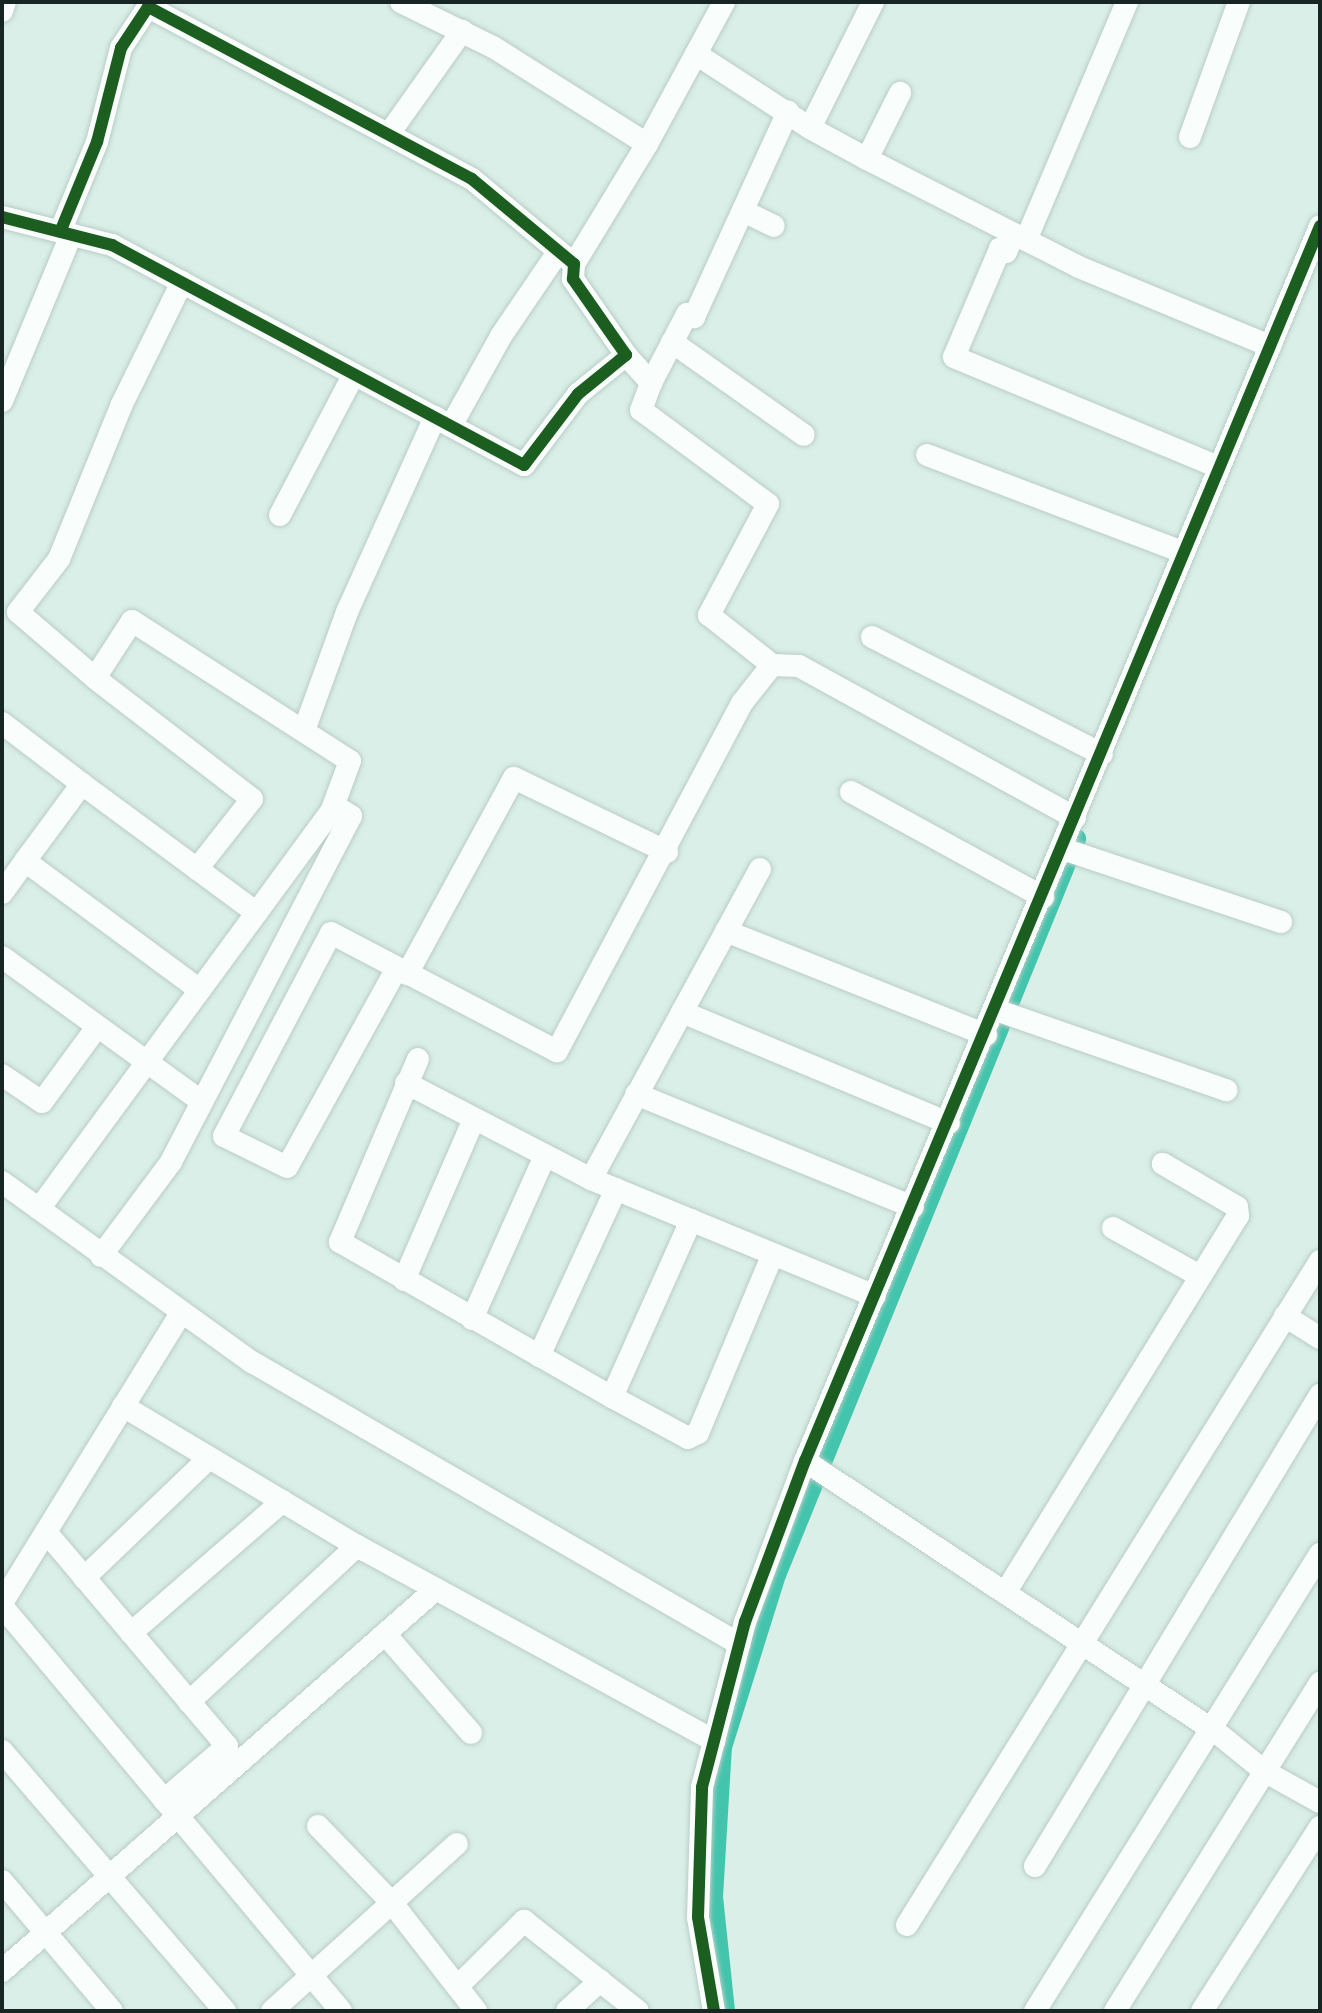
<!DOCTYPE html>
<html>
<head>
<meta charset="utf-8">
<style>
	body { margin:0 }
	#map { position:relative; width:1322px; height:2013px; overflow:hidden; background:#d9efe8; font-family:Manrope,sans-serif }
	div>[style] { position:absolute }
	.canal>* { height:20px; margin:-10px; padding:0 10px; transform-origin:10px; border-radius:10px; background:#43c5ad }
	.roads { filter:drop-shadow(0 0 2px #baccc6) drop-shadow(0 0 2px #baccc6) }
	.minor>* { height:22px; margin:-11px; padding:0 11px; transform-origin:11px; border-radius:11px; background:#f9fdfc }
	.cycleway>* { height:12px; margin:-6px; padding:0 6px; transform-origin:6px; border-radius:6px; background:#1b5e20 }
	span { translate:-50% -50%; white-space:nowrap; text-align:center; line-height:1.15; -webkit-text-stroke:8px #effffa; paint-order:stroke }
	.frame { position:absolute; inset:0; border:4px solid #172622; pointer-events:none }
</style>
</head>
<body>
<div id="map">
	<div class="canal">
		<div style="left:725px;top:2011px;width:115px;rotate:-96deg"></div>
		<div style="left:713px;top:1897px;width:150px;rotate:-86.6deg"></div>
		<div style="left:722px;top:1747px;width:180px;rotate:-72.6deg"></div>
		<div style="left:776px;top:1575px;width:795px;rotate:-67.82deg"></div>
	</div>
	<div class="roads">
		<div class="minor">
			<div style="left:401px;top:2px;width:102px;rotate:26.1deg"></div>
			<div style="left:493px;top:47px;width:182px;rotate:32.2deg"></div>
			<div style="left:647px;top:144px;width:140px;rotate:121.3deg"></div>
			<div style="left:2px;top:11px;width:9px;rotate:-72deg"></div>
			<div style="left:696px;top:54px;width:136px;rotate:33deg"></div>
			<div style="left:810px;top:128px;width:141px;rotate:-63.4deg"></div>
			<div style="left:810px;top:128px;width:65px;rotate:28.5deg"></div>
			<div style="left:867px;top:159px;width:74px;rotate:-63.4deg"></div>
			<div style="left:391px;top:131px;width:123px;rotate:-54.6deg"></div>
			<div style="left:1190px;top:137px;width:144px;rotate:-70.1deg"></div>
			<div style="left:647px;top:144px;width:162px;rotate:-61.5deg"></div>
			<div style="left:867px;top:159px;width:238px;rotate:27deg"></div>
			<div style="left:1079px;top:267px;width:207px;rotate:22.5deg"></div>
			<div style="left:743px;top:211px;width:34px;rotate:26deg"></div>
			<div style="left:2px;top:217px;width:114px;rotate:14.3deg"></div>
			<div style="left:112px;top:245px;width:467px;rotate:28.1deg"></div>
			<div style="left:524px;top:465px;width:89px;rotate:-52.7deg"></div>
			<div style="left:578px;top:394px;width:62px;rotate:-39.1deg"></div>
			<div style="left:626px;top:355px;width:93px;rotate:-124.9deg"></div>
			<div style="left:573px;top:279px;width:15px;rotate:-86deg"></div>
			<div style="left:574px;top:264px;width:133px;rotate:-140.2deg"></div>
			<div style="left:472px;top:179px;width:367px;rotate:-152deg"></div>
			<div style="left:148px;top:7px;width:49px;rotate:123.4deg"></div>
			<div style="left:121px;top:48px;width:97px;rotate:104.3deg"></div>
			<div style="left:97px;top:142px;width:97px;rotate:112.3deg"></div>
			<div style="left:1014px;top:234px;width:20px;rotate:114deg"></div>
			<div style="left:1006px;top:252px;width:7px;rotate:-153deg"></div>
			<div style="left:1000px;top:249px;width:117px;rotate:113.1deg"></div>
			<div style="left:954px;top:357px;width:286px;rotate:22.6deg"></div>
			<div style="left:1026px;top:240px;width:259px;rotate:-67deg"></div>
			<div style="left:672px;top:342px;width:161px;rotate:35.2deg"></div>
			<div style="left:626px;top:355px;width:38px;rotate:48deg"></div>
			<div style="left:651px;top:383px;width:78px;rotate:-62.4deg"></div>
			<div style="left:687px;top:314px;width:8px;rotate:23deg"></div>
			<div style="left:694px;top:317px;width:226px;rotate:-65.4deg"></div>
			<div style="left:651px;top:383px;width:29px;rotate:110deg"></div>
			<div style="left:641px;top:410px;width:158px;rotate:36.5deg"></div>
			<div style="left:768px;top:504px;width:126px;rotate:118deg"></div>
			<div style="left:709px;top:615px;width:80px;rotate:38.4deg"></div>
			<div style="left:2px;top:401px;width:180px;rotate:-67.4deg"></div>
			<div style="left:451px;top:426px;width:103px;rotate:-60.9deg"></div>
			<div style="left:501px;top:336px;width:102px;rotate:-55.8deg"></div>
			<div style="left:927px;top:455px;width:274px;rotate:20.8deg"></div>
			<div style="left:280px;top:515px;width:159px;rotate:-62.3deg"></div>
			<div style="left:872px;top:637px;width:258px;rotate:27deg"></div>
			<div style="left:95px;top:678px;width:101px;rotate:-139.4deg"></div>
			<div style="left:18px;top:612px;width:67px;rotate:-52.3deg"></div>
			<div style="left:59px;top:559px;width:167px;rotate:-67.9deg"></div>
			<div style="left:122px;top:404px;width:136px;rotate:-63.8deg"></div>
			<div style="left:2px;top:723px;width:101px;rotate:37.3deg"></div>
			<div style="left:305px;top:728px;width:123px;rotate:-70.1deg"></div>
			<div style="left:347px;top:612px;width:214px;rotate:-65.7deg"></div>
			<div style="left:851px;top:792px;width:219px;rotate:28.7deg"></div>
			<div style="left:1063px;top:849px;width:230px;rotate:18.5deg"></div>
			<div style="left:25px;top:861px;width:96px;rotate:-53.5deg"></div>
			<div style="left:82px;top:784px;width:217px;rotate:36.4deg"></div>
			<div style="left:197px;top:869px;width:89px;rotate:-51.8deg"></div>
			<div style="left:252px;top:799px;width:198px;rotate:-142.4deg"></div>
			<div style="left:95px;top:678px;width:68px;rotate:-57deg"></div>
			<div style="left:132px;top:621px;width:259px;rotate:32.7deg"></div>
			<div style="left:350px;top:761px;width:54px;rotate:110.4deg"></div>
			<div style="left:2px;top:893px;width:39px;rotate:-54deg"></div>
			<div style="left:25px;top:861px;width:217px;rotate:36.4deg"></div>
			<div style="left:726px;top:931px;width:280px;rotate:21.8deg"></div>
			<div style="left:2px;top:957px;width:247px;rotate:35.9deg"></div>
			<div style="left:397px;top:968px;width:227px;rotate:118.9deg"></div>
			<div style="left:287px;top:1167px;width:70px;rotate:-153.8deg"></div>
			<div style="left:224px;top:1136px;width:229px;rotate:-62.2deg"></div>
			<div style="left:331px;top:933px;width:255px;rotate:27.6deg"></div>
			<div style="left:557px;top:1051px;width:394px;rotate:-62deg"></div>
			<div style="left:742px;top:703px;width:48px;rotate:-51.7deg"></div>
			<div style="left:772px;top:665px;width:27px;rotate:2deg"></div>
			<div style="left:799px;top:666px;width:315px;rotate:28.8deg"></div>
			<div style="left:407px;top:974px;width:223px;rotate:-61.4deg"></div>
			<div style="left:514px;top:778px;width:170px;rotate:25.8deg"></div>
			<div style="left:996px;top:1010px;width:244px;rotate:19.2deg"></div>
			<div style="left:682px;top:1012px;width:289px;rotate:22.6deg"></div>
			<div style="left:418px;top:1059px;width:199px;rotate:113.1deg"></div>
			<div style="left:340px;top:1242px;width:313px;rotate:29.7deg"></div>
			<div style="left:612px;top:1397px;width:86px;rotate:28.3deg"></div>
			<div style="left:688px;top:1438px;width:11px;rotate:-27deg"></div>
			<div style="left:698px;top:1433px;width:194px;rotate:-67.3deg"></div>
			<div style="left:2px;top:1075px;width:48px;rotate:34deg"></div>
			<div style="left:42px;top:1102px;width:93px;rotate:-53.7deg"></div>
			<div style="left:406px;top:1083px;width:208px;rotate:27.4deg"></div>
			<div style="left:591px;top:1179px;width:307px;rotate:22.4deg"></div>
			<div style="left:636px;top:1094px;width:299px;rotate:22.2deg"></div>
			<div style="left:591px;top:1179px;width:353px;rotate:-61.4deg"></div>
			<div style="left:2px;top:1182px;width:308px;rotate:35.8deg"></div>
			<div style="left:252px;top:1362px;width:563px;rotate:30.07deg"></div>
			<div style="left:39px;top:1209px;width:500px;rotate:-53.7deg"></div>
			<div style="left:335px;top:806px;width:19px;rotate:32deg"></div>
			<div style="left:351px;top:816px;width:390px;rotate:117.5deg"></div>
			<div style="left:171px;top:1162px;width:117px;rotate:126.7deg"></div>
			<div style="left:1113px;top:1228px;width:99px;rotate:28.9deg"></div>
			<div style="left:404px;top:1280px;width:176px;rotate:-66.5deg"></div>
			<div style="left:1285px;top:1316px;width:41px;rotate:32.2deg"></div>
			<div style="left:472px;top:1319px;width:179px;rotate:-65.9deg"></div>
			<div style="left:539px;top:1356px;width:184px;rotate:-65.2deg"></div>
			<div style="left:612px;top:1397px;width:194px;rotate:-65.9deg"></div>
			<div style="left:123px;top:1406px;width:281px;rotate:30.9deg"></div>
			<div style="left:805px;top:1461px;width:491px;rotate:33.4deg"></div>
			<div style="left:1215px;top:1731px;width:63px;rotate:39.2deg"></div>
			<div style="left:1264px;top:1771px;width:64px;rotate:29deg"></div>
			<div style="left:46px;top:1532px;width:280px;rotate:49.8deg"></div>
			<div style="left:227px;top:1746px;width:83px;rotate:139.4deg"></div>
			<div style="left:84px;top:1578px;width:173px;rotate:-43.8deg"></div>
			<div style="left:1005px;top:1593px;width:443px;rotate:-58.3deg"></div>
			<div style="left:1238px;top:1216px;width:9px;rotate:-96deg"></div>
			<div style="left:1237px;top:1207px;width:86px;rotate:-149.8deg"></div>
			<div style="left:2px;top:1603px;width:339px;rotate:-58.3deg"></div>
			<div style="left:2px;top:1606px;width:528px;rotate:50.07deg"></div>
			<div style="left:131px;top:1633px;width:201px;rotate:-41deg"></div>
			<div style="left:385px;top:1634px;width:131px;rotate:49deg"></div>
			<div style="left:189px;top:1702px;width:229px;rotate:-42.9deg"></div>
			<div style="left:357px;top:1546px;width:407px;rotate:28.6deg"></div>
			<div style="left:2px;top:1751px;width:343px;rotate:49.4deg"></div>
			<div style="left:318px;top:1826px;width:107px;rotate:46.1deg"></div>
			<div style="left:392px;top:1903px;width:137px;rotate:52.1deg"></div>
			<div style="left:1035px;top:1866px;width:551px;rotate:-58.82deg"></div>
			<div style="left:2px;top:1881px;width:170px;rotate:49.8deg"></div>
			<div style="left:907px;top:1925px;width:782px;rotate:-58.12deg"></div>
			<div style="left:2px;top:1971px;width:578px;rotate:-41.35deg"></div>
			<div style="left:458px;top:1986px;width:93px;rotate:-44.6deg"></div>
			<div style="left:524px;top:1921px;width:145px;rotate:38.3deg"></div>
			<div style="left:272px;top:2011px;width:249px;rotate:-42.1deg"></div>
			<div style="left:567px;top:2011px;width:45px;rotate:-42.3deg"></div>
			<div style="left:714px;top:2011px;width:95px;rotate:-99.7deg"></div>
			<div style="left:698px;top:1917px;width:130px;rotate:-88.2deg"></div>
			<div style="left:702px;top:1787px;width:171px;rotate:-75.4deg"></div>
			<div style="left:745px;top:1622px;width:172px;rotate:-69.6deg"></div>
			<div style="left:805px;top:1461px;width:1338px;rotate:-67.36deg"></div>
			<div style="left:1035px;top:2011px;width:539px;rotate:-58.05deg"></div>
			<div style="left:1115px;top:2011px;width:387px;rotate:-58deg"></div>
			<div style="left:1202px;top:2011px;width:219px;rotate:-57.3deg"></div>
		</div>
	</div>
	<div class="cycleway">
		<div style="left:2px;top:217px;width:114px;rotate:14.3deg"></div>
		<div style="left:112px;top:245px;width:467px;rotate:28.1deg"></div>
		<div style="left:524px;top:465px;width:89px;rotate:-52.7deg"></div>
		<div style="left:578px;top:394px;width:62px;rotate:-39.1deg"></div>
		<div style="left:626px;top:355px;width:93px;rotate:-124.9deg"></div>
		<div style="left:573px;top:279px;width:15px;rotate:-86deg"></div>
		<div style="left:574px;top:264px;width:133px;rotate:-140.2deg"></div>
		<div style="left:472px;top:179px;width:367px;rotate:-152deg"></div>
		<div style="left:148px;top:7px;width:49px;rotate:123.4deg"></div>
		<div style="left:121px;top:48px;width:97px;rotate:104.3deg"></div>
		<div style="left:97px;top:142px;width:97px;rotate:112.3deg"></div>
		<div style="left:714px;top:2011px;width:95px;rotate:-99.7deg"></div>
		<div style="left:698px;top:1917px;width:130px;rotate:-88.2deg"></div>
		<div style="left:702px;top:1787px;width:171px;rotate:-75.4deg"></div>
		<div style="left:745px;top:1622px;width:172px;rotate:-69.6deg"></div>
		<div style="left:805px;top:1461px;width:1338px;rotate:-67.36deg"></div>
	</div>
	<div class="frame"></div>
</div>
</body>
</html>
